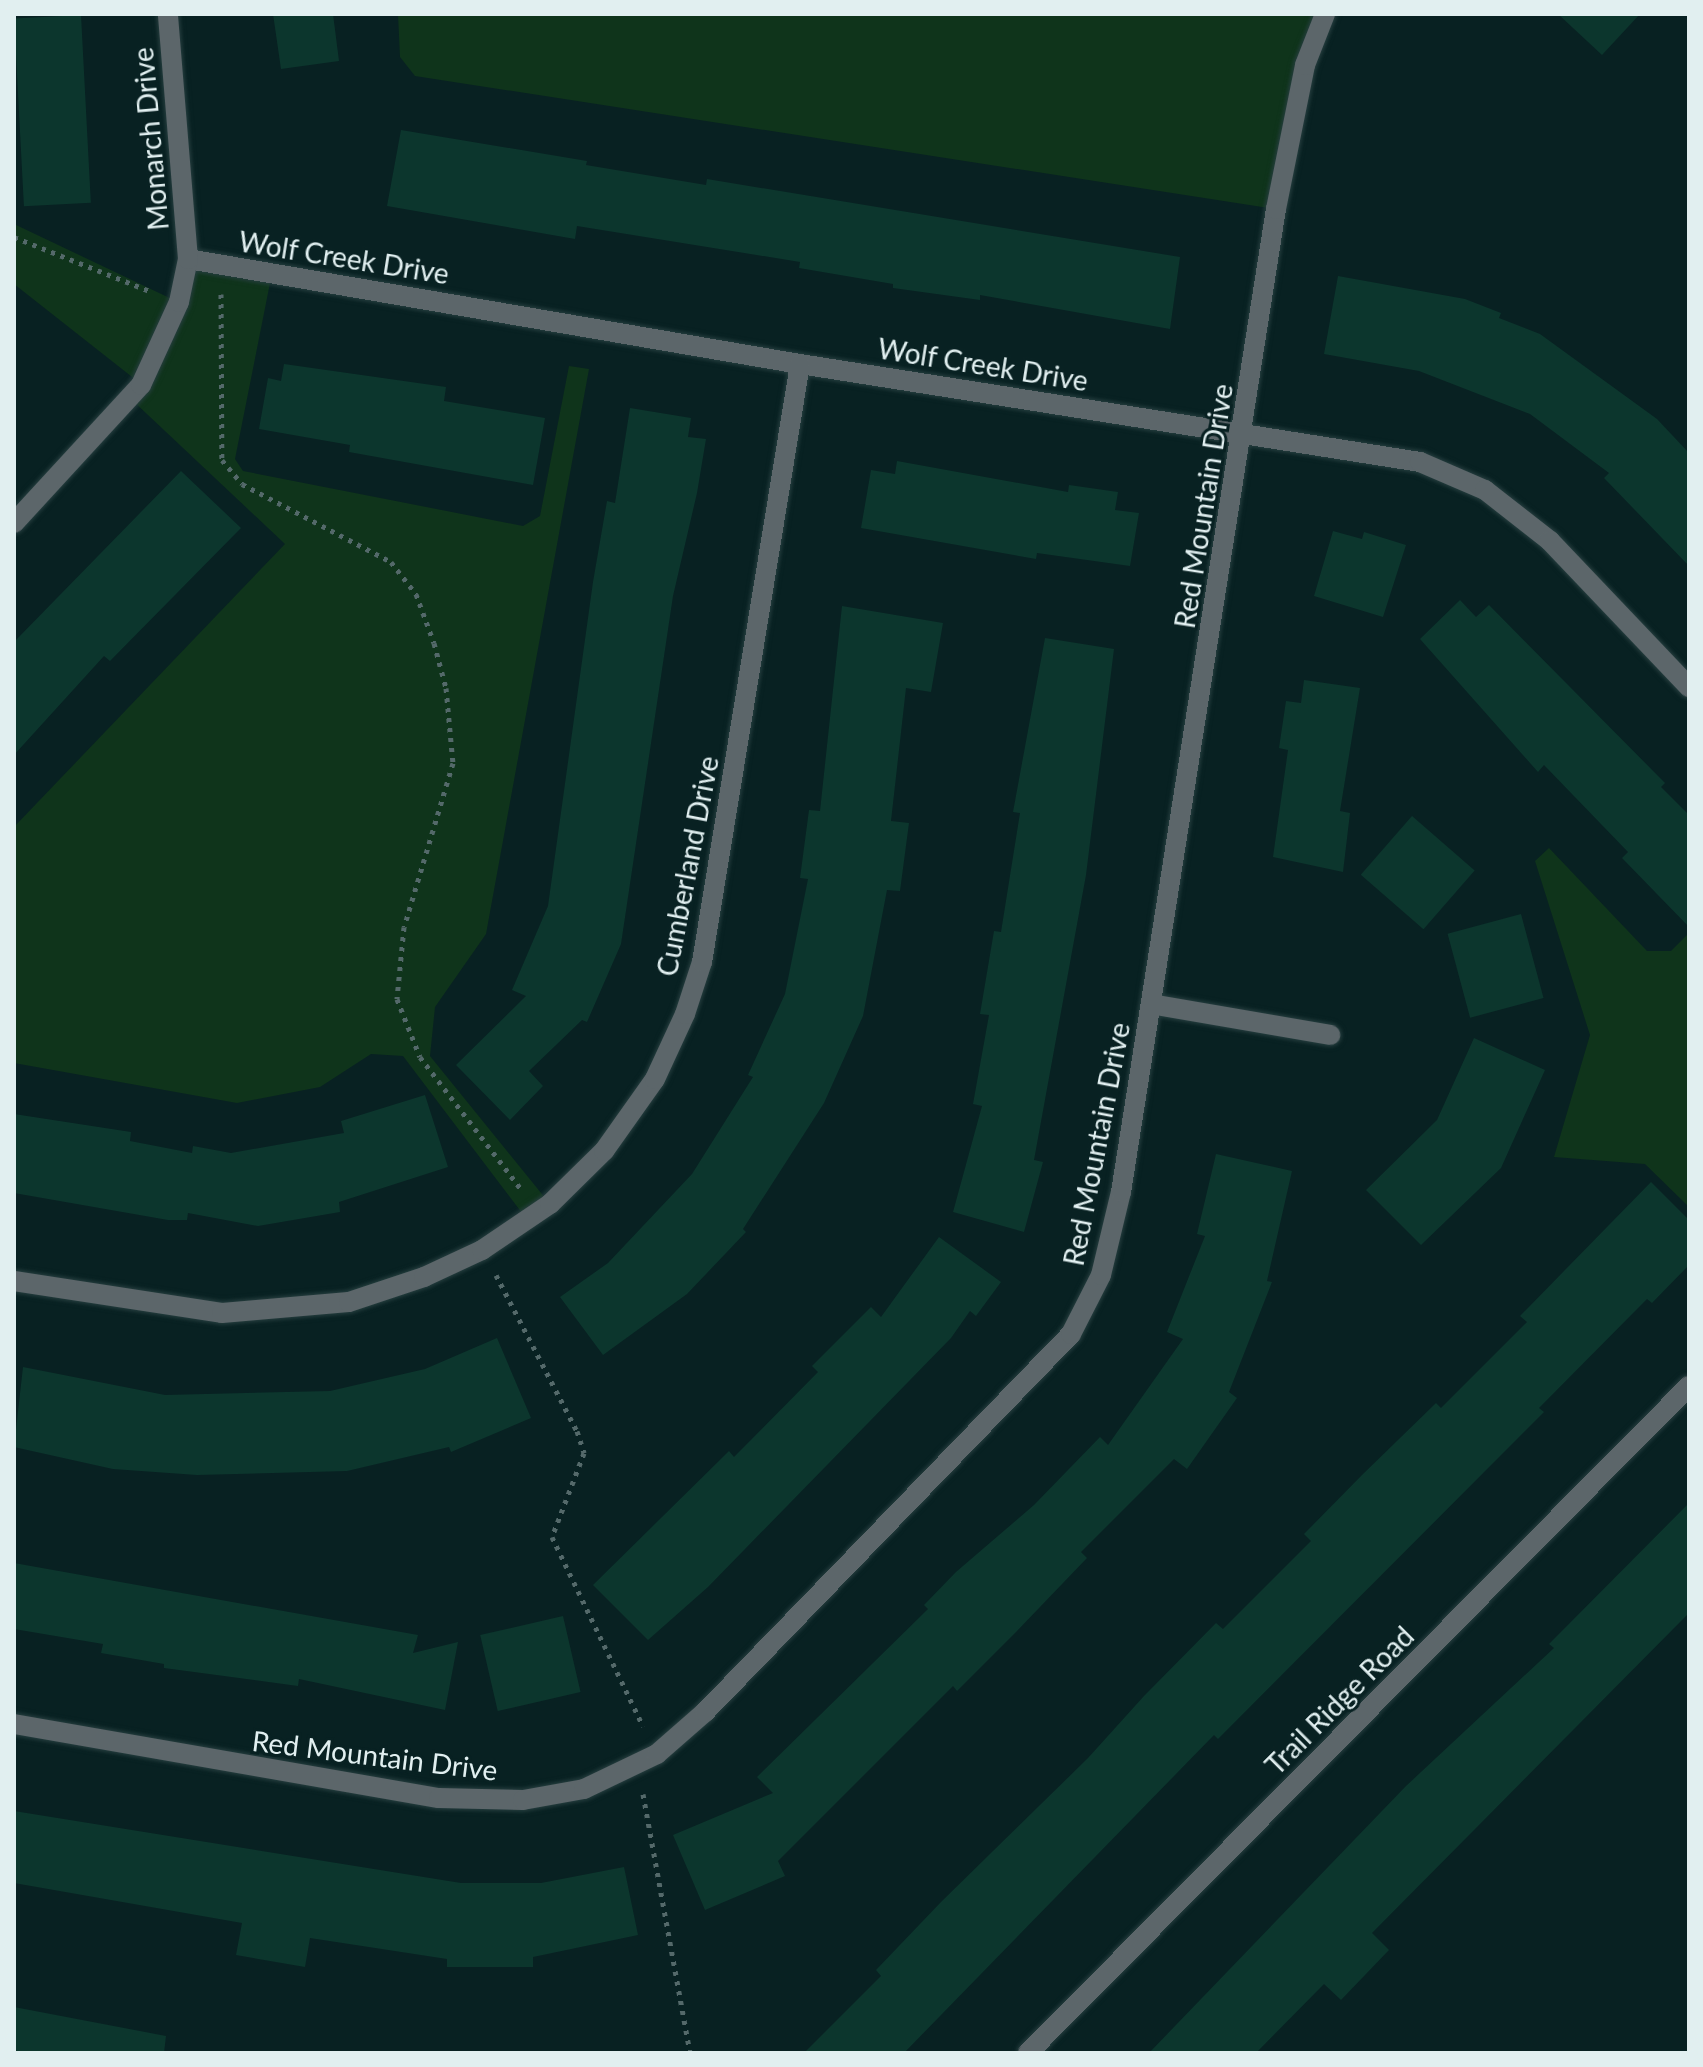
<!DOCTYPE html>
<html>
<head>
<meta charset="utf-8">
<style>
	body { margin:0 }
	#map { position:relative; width:1703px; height:2067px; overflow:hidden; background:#082122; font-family:Lato,sans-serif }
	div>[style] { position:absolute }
	.green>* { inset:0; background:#0f341b }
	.building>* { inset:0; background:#0c362d; transform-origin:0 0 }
	.path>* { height:5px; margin-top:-2.5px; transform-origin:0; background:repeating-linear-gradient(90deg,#54696a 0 4px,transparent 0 10px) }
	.roads { filter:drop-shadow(0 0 2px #263e3f) drop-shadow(0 0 2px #263e3f) }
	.street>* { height:20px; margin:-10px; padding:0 10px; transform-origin:10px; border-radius:10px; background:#5c666a }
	span { translate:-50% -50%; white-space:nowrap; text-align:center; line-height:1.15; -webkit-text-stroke:6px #082122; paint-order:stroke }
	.street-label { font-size:28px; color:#e1eff0 }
	.frame { position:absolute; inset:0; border:16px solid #e1eff0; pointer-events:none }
</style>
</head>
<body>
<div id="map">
	<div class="green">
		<div style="clip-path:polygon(398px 14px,1325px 14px,1276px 209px,415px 76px,400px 57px)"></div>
		<div style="clip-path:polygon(14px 224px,176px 301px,188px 259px,272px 273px,235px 459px,243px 471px,523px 526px,540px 516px,569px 366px,589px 369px,486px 934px,435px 1007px,430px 1056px,550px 1204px,528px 1221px,403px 1056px,371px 1054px,320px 1087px,237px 1103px,14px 1063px,14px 827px,285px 544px,131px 399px,141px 384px,14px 284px)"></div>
		<div style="clip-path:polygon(1549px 848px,1647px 951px,1671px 951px,1689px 933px,1689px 1207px,1645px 1164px,1554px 1157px,1590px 1035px,1535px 861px)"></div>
	</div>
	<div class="building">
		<div style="clip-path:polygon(273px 14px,333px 14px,339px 61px,281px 69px)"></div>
		<div style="clip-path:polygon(1558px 14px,1640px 14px,1602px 55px)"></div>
		<div style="left:81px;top:15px;width:188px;height:67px;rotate:87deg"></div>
		<div style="clip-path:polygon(401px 130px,587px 161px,586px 165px,706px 185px,707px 179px,1180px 257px,1170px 329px,980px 295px,980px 300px,893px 288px,893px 284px,799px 268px,800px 262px,577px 226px,575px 239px,387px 206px)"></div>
		<div style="clip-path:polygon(1338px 276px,1465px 299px,1501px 313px,1499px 318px,1540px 334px,1657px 419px,1689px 453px,1689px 566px,1604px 478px,1609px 473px,1530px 414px,1419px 371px,1324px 354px)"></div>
		<div style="clip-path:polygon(284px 364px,446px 387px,444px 401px,545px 418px,533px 485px,349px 452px,350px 445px,259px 429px,268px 378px,281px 381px)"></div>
		<div style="clip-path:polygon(630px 408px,691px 418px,688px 437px,706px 439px,697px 493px,673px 596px,621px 944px,587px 1022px,582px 1020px,529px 1071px,543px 1086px,510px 1120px,456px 1065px,526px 996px,512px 990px,548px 906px,593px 582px,607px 501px,615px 503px)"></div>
		<div style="clip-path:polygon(897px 461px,1068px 492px,1069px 485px,1118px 492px,1115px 510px,1139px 513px,1130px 566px,1037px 553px,1036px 559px,861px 528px,871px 470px,895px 474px)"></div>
		<div style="clip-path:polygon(181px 471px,241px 528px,110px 661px,104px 656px,14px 755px,14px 642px)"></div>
		<div style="clip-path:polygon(1333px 531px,1362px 539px,1364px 532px,1406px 545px,1383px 617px,1314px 596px)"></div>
		<div style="clip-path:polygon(1460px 600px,1476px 617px,1489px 605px,1665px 783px,1661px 787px,1689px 815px,1689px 927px,1622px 858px,1628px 852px,1544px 765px,1538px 772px,1420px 639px)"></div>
		<div style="clip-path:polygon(842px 606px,943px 623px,931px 692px,906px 688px,891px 821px,909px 823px,900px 891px,887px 890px,863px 1016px,824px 1103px,743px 1229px,746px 1232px,687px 1294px,603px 1355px,560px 1297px,608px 1263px,692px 1174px,753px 1077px,748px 1075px,785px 994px,808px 879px,800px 878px,809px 810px,820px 811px)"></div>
		<div style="clip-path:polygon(1045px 638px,1114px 649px,1086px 875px,1034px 1160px,1043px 1162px,1024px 1232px,953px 1212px,982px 1106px,973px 1104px,989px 1015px,980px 1014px,994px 931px,1001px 932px,1020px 813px,1013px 812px)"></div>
		<div style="clip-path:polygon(1304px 680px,1360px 688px,1340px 811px,1350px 813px,1343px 872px,1273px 857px,1288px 750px,1279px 748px,1286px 701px,1301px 703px)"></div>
		<div style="left:1412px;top:816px;width:83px;height:78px;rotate:41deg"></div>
		<div style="left:1521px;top:914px;width:87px;height:76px;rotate:75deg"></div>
		<div style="clip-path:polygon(1474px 1038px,1545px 1070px,1501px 1168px,1421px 1245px,1366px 1190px,1437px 1120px)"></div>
		<div style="clip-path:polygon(425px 1095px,448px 1167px,339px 1202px,340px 1212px,258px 1226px,188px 1213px,187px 1220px,168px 1220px,14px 1193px,14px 1114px,131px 1132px,130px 1141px,192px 1153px,193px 1146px,231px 1153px,344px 1133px,341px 1121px)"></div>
		<div style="clip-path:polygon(1216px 1154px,1292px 1171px,1267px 1281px,1272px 1282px,1229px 1392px,1237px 1398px,1187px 1469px,1174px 1459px,1081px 1552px,1087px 1558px,1016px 1632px,957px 1691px,953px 1686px,778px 1861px,785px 1876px,705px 1910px,673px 1835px,773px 1793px,757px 1777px,928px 1609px,924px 1605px,956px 1572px,1034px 1505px,1100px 1437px,1108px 1445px,1183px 1339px,1167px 1332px,1205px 1236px,1197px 1234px)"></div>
		<div style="clip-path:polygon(1651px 1182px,1689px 1220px,1689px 1265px,1652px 1303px,1647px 1299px,1539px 1408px,1544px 1412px,1218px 1739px,1214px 1735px,904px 2053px,804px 2053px,881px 1976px,876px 1970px,941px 1902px,1088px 1758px,1144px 1696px,1216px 1623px,1223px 1629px,1311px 1541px,1304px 1534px,1362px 1475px,1436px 1403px,1441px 1408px,1527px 1322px,1520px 1316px)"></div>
		<div style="clip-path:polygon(939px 1237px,1001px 1282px,976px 1316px,970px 1311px,951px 1338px,708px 1587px,648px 1640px,593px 1585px,729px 1451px,734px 1457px,818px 1372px,812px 1366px,871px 1307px,881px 1317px)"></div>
		<div style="clip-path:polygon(497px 1338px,531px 1418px,451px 1452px,449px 1447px,347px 1471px,197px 1475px,113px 1469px,14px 1447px,23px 1367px,165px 1395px,330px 1391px,425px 1369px)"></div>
		<div style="clip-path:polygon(1689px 1503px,1689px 1613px,1372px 1933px,1389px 1950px,1341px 2000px,1324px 1984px,1256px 2053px,1149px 2053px,1406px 1786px,1554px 1648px,1549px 1644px)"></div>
		<div style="clip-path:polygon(14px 1563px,418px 1635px,413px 1653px,458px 1642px,445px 1710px,299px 1679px,298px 1686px,164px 1668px,164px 1664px,101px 1653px,103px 1644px,14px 1629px)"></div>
		<div style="left:563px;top:1616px;width:78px;height:85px;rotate:77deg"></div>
		<div style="clip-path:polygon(14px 1811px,461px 1883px,541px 1883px,624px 1867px,638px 1935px,533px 1957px,533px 1967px,447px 1967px,447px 1959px,310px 1938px,305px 1967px,236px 1955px,242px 1923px,14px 1883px)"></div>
		<div style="clip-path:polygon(14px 2007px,166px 2036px,164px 2053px,14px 2053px)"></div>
	</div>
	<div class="path">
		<div style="left:14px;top:237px;width:149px;rotate:21.7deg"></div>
		<div style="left:221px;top:294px;width:166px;rotate:89.7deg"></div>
		<div style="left:222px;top:460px;width:31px;rotate:50deg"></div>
		<div style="left:242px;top:484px;width:168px;rotate:27.6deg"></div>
		<div style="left:391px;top:562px;width:41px;rotate:52deg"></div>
		<div style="left:416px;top:594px;width:52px;rotate:69.8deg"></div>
		<div style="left:434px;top:643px;width:47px;rotate:75.1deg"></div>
		<div style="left:446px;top:688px;width:75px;rotate:84.7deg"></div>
		<div style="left:453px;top:763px;width:171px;rotate:106.6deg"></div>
		<div style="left:404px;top:927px;width:72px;rotate:95.6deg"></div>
		<div style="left:397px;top:999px;width:62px;rotate:68.4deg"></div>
		<div style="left:420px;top:1057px;width:166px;rotate:52.6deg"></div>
		<div style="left:496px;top:1275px;width:176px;rotate:62.6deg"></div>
		<div style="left:577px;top:1431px;width:23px;rotate:72deg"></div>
		<div style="left:584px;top:1453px;width:90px;rotate:110.9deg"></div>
		<div style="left:552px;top:1537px;width:210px;rotate:64.3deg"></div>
		<div style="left:643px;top:1794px;width:263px;rotate:79.7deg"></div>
	</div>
	<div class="roads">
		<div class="street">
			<div style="left:188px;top:259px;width:621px;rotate:9.74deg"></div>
			<div style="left:800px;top:364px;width:628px;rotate:8.98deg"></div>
			<div style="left:1420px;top:462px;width:71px;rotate:23.3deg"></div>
			<div style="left:1485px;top:490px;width:83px;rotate:38.1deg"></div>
			<div style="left:1550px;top:541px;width:202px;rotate:46.4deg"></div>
			<div style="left:14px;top:523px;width:188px;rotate:-47.4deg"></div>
			<div style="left:141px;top:385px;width:91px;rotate:-65.4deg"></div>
			<div style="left:179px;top:302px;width:44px;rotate:-78.2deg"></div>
			<div style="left:188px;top:259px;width:246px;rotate:-94.7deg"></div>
			<div style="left:1151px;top:1004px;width:182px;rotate:9.8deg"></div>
			<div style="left:14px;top:1281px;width:210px;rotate:8.7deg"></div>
			<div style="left:222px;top:1313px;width:127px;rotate:-5deg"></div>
			<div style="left:349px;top:1302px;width:79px;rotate:-18.4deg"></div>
			<div style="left:424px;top:1277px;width:64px;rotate:-25deg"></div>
			<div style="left:482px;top:1250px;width:82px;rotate:-34.1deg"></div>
			<div style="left:550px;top:1204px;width:76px;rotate:-44.5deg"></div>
			<div style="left:604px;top:1151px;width:88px;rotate:-54.7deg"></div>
			<div style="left:655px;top:1079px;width:72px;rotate:-65.2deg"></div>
			<div style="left:685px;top:1014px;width:55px;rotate:-71.9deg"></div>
			<div style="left:702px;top:962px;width:606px;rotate:-80.69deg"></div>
			<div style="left:14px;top:1724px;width:431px;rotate:9.9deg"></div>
			<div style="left:439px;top:1798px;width:84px;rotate:1.4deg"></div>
			<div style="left:523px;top:1800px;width:62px;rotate:-10.2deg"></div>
			<div style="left:584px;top:1789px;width:81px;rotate:-25.6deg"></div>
			<div style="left:657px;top:1754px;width:64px;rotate:-41.2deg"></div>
			<div style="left:705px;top:1712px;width:526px;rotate:-45.92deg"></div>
			<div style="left:1071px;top:1334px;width:66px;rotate:-63deg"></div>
			<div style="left:1101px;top:1275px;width:85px;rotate:-76.5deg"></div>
			<div style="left:1121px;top:1192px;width:995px;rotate:-81.04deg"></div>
			<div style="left:1276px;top:209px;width:147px;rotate:-78.6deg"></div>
			<div style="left:1305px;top:65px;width:55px;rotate:-68.6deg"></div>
			<div style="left:1028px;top:2053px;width:939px;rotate:-45.26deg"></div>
		</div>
	</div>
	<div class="street-label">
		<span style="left:150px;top:139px;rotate:-95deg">Monarch Drive</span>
		<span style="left:344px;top:257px;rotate:9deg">Wolf Creek Drive</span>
		<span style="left:983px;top:364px;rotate:9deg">Wolf Creek Drive</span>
		<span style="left:1203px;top:506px;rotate:-81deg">Red Mountain Drive</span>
		<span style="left:687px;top:866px;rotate:-79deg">Cumberland Drive</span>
		<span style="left:1096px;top:1144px;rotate:-79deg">Red Mountain Drive</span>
		<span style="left:1339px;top:1700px;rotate:-45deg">Trail Ridge Road</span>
		<span style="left:375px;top:1755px;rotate:7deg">Red Mountain Drive</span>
	</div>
	<div class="frame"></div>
</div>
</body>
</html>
